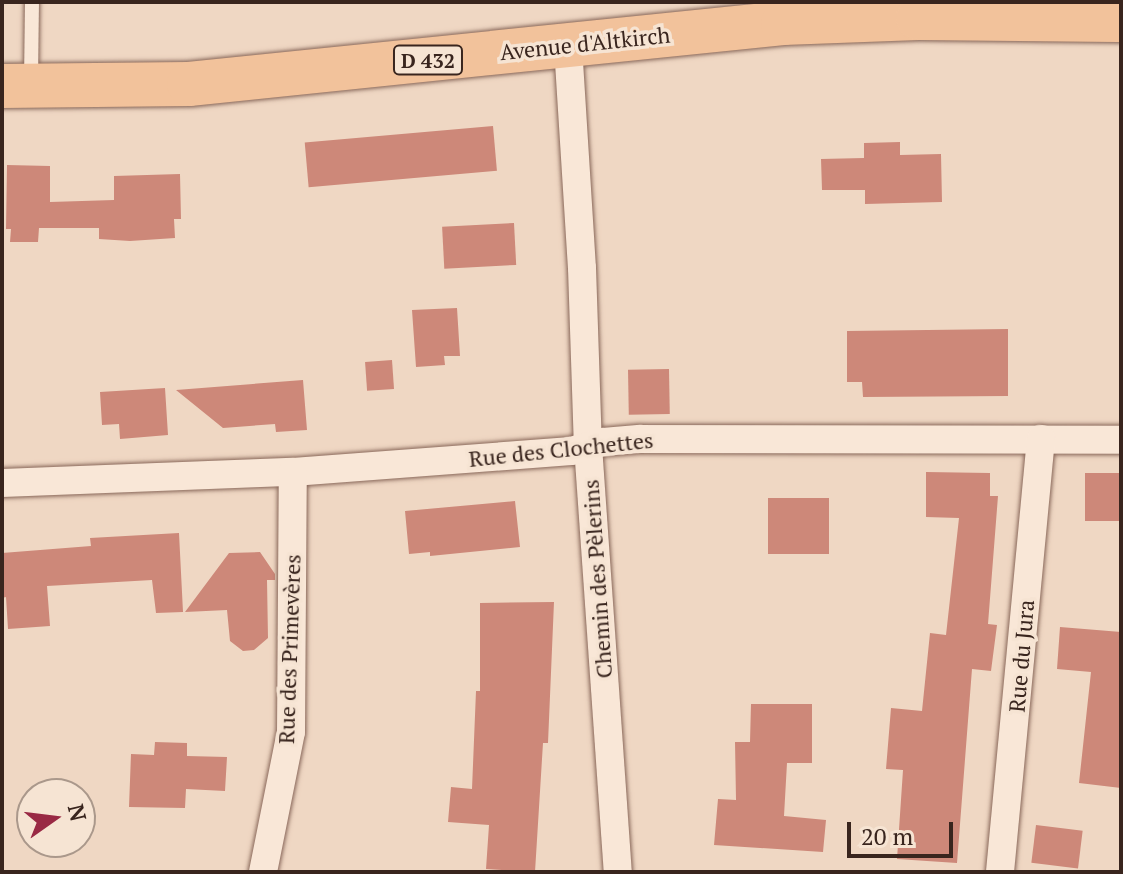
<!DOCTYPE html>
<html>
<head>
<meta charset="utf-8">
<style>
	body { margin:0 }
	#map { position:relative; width:1123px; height:874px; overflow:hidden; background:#efd7c3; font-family:"PT Serif",serif }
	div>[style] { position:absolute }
	.building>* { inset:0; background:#cd8879; transform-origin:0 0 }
	.roads { filter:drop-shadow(0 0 2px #89685a) drop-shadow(0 0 2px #89685a) }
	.lane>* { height:14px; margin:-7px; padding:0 7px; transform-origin:7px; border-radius:7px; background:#f9e7d7 }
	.street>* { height:28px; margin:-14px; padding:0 14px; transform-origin:14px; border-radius:14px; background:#f9e7d7 }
	.primary>* { height:44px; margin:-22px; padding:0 22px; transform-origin:22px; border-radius:22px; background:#f2c29b }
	span { translate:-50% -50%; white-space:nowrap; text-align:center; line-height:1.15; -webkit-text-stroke:7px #f6e4d3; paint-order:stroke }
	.shield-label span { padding:2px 6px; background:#f6e4d3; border:2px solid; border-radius:6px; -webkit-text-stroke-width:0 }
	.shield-label { font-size:20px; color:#39251e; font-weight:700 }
	.street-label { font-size:22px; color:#39251e }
	.frame { position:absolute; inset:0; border:4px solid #39251e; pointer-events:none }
	.north { position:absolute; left:16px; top:778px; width:80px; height:80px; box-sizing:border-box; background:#f6e4d3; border:2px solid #aa988b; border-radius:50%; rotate:76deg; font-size:22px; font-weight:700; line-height:32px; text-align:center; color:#39251e }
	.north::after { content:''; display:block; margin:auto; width:28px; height:36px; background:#992944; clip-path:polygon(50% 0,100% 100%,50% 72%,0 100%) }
	.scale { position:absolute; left:847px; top:822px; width:106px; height:36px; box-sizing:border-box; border:4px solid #39251e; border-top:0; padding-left:10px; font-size:24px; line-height:28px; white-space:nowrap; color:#39251e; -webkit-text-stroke:6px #f6e4d3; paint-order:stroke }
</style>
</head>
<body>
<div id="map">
	<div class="building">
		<div style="left:493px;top:126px;width:45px;height:189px;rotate:85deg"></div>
		<div style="clip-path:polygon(900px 142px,900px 155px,941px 154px,942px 202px,865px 204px,865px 190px,822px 190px,821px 159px,864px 158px,864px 143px)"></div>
		<div style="clip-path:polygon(7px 165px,50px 166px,50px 202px,114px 200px,114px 176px,180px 174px,181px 219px,174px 219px,175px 238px,130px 241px,99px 239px,99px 228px,39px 228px,38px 242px,10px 242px,11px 229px,6px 229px)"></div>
		<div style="left:514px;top:223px;width:42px;height:72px;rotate:87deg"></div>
		<div style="clip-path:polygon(457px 308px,460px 356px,444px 356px,445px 365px,416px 367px,412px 310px)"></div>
		<div style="clip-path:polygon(1008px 329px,1008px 396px,863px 397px,862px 382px,847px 382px,847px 331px)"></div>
		<div style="left:392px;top:360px;width:29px;height:27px;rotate:86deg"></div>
		<div style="left:669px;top:369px;width:45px;height:41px;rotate:89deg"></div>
		<div style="clip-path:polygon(303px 380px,307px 430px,276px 432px,275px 424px,223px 428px,176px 390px)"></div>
		<div style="clip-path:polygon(165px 388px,168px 435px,120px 439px,119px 424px,102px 425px,100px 392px)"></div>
		<div style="clip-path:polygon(926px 472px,990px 473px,990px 496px,998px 496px,988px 624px,997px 625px,991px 671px,972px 669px,957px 863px,897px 859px,903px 770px,886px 769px,891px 708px,922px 711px,930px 633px,946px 635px,959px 518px,926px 517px)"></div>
		<div style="left:1085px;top:473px;width:36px;height:48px"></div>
		<div style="left:768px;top:498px;width:61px;height:56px"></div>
		<div style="clip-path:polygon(515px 501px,520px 547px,430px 556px,430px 552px,409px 554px,405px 511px)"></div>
		<div style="clip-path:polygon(179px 533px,183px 612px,156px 613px,152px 580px,47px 586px,50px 626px,8px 629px,6px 597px,2px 598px,2px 553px,91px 546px,90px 538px)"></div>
		<div style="clip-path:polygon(260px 552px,275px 574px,275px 580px,267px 580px,268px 638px,254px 650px,243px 651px,230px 641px,227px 610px,185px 612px,229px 553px)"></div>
		<div style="clip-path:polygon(554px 602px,548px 743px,543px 743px,535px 872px,486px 869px,489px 825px,448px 822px,451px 787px,472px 789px,476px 691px,480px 691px,480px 603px)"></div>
		<div style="clip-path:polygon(1060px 627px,1121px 632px,1121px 788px,1079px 783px,1091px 672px,1057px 669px)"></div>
		<div style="clip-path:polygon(751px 704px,812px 704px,812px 763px,787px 763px,784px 816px,826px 820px,823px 852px,714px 845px,718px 799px,736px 800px,735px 742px,750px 742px)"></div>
		<div style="clip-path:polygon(155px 742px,187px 743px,187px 756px,227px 757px,225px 791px,186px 789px,185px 808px,129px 807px,131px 754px,154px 755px)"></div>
		<div style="left:1036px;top:825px;width:47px;height:38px;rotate:7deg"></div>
	</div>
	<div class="roads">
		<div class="lane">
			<div style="left:31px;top:82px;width:80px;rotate:-89.3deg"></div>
		</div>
		<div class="street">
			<div style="left:568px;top:46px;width:222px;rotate:86.4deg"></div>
			<div style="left:582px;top:268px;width:178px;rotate:88.1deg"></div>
			<div style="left:588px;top:446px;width:427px;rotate:86deg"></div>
			<div style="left:2px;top:483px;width:291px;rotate:-2.2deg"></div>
			<div style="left:293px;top:472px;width:279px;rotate:-4.3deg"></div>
			<div style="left:571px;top:451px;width:33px;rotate:-16deg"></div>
			<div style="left:603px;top:442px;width:38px;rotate:-5deg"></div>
			<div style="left:641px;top:439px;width:480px;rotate:0.1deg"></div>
			<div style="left:263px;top:872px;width:143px;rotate:-78.7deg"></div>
			<div style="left:291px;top:732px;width:260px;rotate:-89.6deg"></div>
			<div style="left:1000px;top:872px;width:435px;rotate:-84.6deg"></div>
		</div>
		<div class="primary">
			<div style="left:2px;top:86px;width:187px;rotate:-0.6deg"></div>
			<div style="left:189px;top:84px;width:597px;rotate:-5.86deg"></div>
			<div style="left:783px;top:23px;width:135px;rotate:-2.1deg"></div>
			<div style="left:918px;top:18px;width:203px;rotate:0.6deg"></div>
		</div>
	</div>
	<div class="shield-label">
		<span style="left:428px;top:60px">D 432</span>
	</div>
	<div class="street-label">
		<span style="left:585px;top:43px;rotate:-6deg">Avenue d'Altkirch</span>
		<span style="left:561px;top:449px;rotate:-6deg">Rue des Clochettes</span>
		<span style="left:597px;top:579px;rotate:-94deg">Chemin des Pèlerins</span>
		<span style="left:289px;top:649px;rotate:-88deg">Rue des Primevères</span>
		<span style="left:1021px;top:656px;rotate:-85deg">Rue du Jura</span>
	</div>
	<div class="frame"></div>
	<div class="north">N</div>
	<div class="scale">20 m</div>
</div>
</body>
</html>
